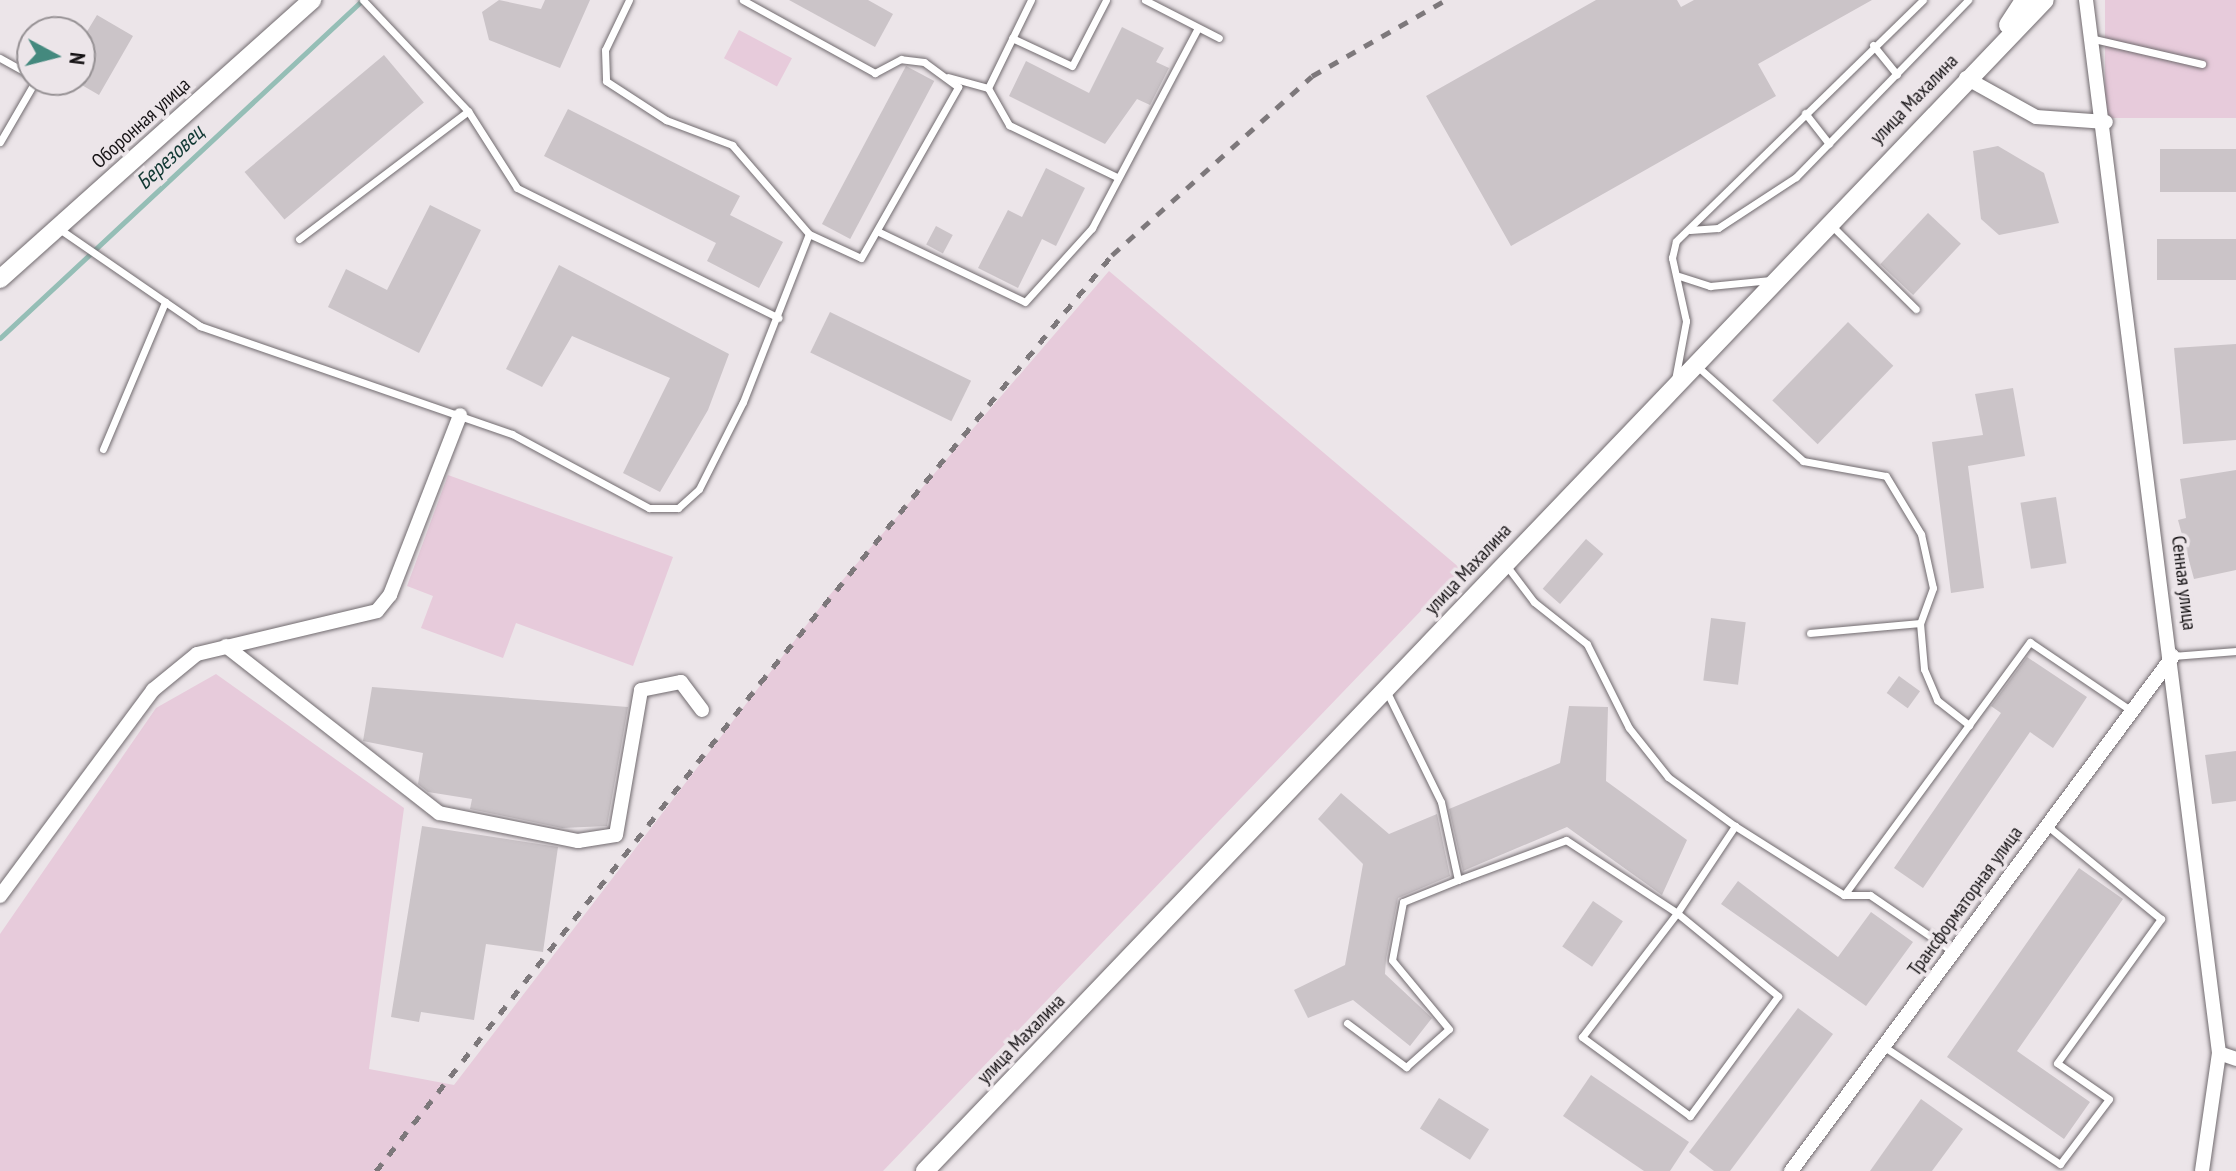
<!DOCTYPE html>
<html>
<head>
<meta charset="utf-8">
<style>
	body { margin:0 }
	#map { position:relative; width:2236px; height:1171px; overflow:hidden; background:#ece5e9; font-family:"PT Sans Narrow",sans-serif }
	div>[style] { position:absolute }
	.green>* { inset:0; background:#e7cbdb; transform-origin:0 0 }
	.stream>* { height:5px; margin:-2.5px; padding:0 2.5px; transform-origin:2.5px; border-radius:2.5px; background:#95beb6 }
	.building>* { inset:0; background:#cbc4c8; transform-origin:0 0 }
	.roads { filter:drop-shadow(0 0 2px #716b6f) drop-shadow(0 0 2px #716b6f) }
	.service>* { height:7px; margin:-3.5px; padding:0 3.5px; transform-origin:3.5px; border-radius:3.5px; background:#fff }
	.minor>* { height:14px; margin:-7px; padding:0 7px; transform-origin:7px; border-radius:7px; background:#fff }
	.tertiary>* { height:18px; margin:-9px; padding:0 9px; transform-origin:9px; border-radius:9px; background:#fff }
	.rail>* { height:5px; margin-top:-2.5px; transform-origin:0; background:repeating-linear-gradient(90deg,#7d787b 0 10px,transparent 0 20px) }
	span { translate:-50% -50%; white-space:nowrap; text-align:center; line-height:1.15; -webkit-text-stroke:7px #ece5e9; paint-order:stroke }
	.street-label { font-size:20px; color:#161315 }
	.water-label { font-size:22px; color:#113833; font-style:italic }
	.north { position:absolute; left:16px; top:16px; width:80px; height:80px; box-sizing:border-box; background:#ece5e9; border:2px solid #969194; border-radius:50%; rotate:97deg; font-size:22px; font-weight:700; line-height:32px; text-align:center; color:#161315 }
	.north::after { content:''; display:block; margin:auto; width:28px; height:36px; background:#44897e; clip-path:polygon(50% 0,100% 100%,50% 72%,0 100%) }
</style>
</head>
<body>
<div id="map">
	<div class="green">
		<div style="left:2105px;top:0;width:131px;height:118px"></div>
		<div style="left:739px;top:30px;width:60px;height:32px;rotate:28deg"></div>
		<div style="clip-path:polygon(1109px 271px,1461px 569px,883px 1171px,0 1171px,0 934px,156px 708px,216px 674px,404px 808px,369px 1069px,454px 1085px,828px 597px)"></div>
		<div style="clip-path:polygon(448px 475px,673px 557px,633px 666px,516px 623px,503px 658px,421px 628px,433px 596px,407px 586px)"></div>
	</div>
	<div class="stream">
		<div style="left:0;top:338px;width:496px;rotate:-43deg"></div>
	</div>
	<div class="building">
		<div style="clip-path:polygon(499px 0,541px 9px,545px 0,590px 0,560px 68px,489px 40px,482px 12px)"></div>
		<div style="clip-path:polygon(789px 0,868px 0,893px 14px,875px 47px)"></div>
		<div style="clip-path:polygon(1596px 0,1677px 0,1681px 7px,1694px 0,1872px 0,1758px 64px,1776px 96px,1511px 246px,1426px 96px)"></div>
		<div style="clip-path:polygon(97px 15px,133px 36px,99px 95px,80px 84px,80px 30px,86px 33px)"></div>
		<div style="clip-path:polygon(1122px 27px,1164px 48px,1156px 62px,1169px 68px,1150px 105px,1137px 99px,1105px 144px,1009px 96px,1026px 61px,1089px 93px)"></div>
		<div style="left:384px;top:55px;width:62px;height:182px;rotate:50deg"></div>
		<div style="left:906px;top:66px;width:32px;height:179px;rotate:28deg"></div>
		<div style="clip-path:polygon(568px 109px,740px 196px,730px 215px,783px 242px,759px 288px,707px 261px,716px 243px,544px 156px)"></div>
		<div style="clip-path:polygon(1998px 146px,2044px 173px,2059px 223px,1999px 235px,1981px 219px,1973px 151px)"></div>
		<div style="left:2236px;top:149px;width:43px;height:76px;rotate:90deg"></div>
		<div style="clip-path:polygon(1046px 168px,1085px 188px,1056px 246px,1042px 239px,1018px 288px,978px 268px,1008px 210px,1022px 217px)"></div>
		<div style="clip-path:polygon(430px 205px,481px 230px,419px 353px,328px 307px,346px 269px,387px 290px)"></div>
		<div style="left:1928px;top:213px;width:45px;height:70px;rotate:43deg"></div>
		<div style="left:936px;top:226px;width:19px;height:21px;rotate:28deg"></div>
		<div style="left:2236px;top:239px;width:41px;height:79px;rotate:90deg"></div>
		<div style="clip-path:polygon(559px 265px,729px 354px,708px 410px,660px 492px,623px 473px,670px 378px,572px 336px,542px 387px,506px 369px)"></div>
		<div style="left:830px;top:312px;width:157px;height:45px;rotate:26deg"></div>
		<div style="left:1848px;top:322px;width:63px;height:109px;rotate:44deg"></div>
		<div style="clip-path:polygon(2236px 344px,2236px 440px,2183px 444px,2174px 348px)"></div>
		<div style="clip-path:polygon(2013px 388px,2025px 456px,1968px 466px,1984px 588px,1951px 593px,1932px 442px,1983px 435px,1975px 394px)"></div>
		<div style="clip-path:polygon(2236px 470px,2236px 570px,2194px 579px,2178px 520px,2186px 518px,2180px 479px)"></div>
		<div style="left:2056px;top:497px;width:67px;height:36px;rotate:81deg"></div>
		<div style="left:1586px;top:539px;width:23px;height:66px;rotate:41deg"></div>
		<div style="left:1711px;top:618px;width:35px;height:63px;rotate:7deg"></div>
		<div style="clip-path:polygon(2027px 657px,2087px 697px,2053px 748px,2030px 732px,1923px 888px,1894px 868px,2001px 713px,1991px 706px)"></div>
		<div style="left:1899px;top:676px;width:26px;height:21px;rotate:36deg"></div>
		<div style="clip-path:polygon(372px 687px,628px 707px,607px 826px,562px 828px,470px 809px,472px 799px,428px 792px,418px 784px,423px 753px,363px 741px)"></div>
		<div style="clip-path:polygon(1569px 706px,1608px 707px,1606px 781px,1687px 840px,1662px 895px,1567px 827px,1463px 871px,1449px 809px,1560px 763px)"></div>
		<div style="clip-path:polygon(2236px 751px,2236px 801px,2212px 804px,2205px 755px)"></div>
		<div style="clip-path:polygon(1341px 793px,1389px 834px,1437px 814px,1450px 876px,1398px 898px,1386px 959px,1385px 974px,1432px 1018px,1410px 1046px,1353px 1000px,1308px 1018px,1294px 990px,1345px 965px,1363px 864px,1318px 819px)"></div>
		<div style="clip-path:polygon(422px 826px,558px 847px,543px 952px,486px 944px,474px 1020px,421px 1012px,419px 1022px,391px 1017px)"></div>
		<div style="clip-path:polygon(2079px 868px,2123px 899px,2017px 1051px,2090px 1102px,2064px 1139px,1947px 1057px)"></div>
		<div style="clip-path:polygon(1738px 881px,1838px 957px,1871px 912px,1913px 942px,1866px 1006px,1721px 904px)"></div>
		<div style="left:1593px;top:901px;width:36px;height:55px;rotate:34deg"></div>
		<div style="clip-path:polygon(1798px 1008px,1833px 1034px,1730px 1171px,1714px 1171px,1689px 1152px)"></div>
		<div style="clip-path:polygon(1591px 1075px,1689px 1142px,1670px 1171px,1644px 1171px,1563px 1116px)"></div>
		<div style="left:1439px;top:1098px;width:59px;height:36px;rotate:32deg"></div>
		<div style="clip-path:polygon(1921px 1099px,1963px 1129px,1932px 1171px,1870px 1171px)"></div>
	</div>
	<div class="roads">
		<div class="service">
			<div style="left:629px;top:0;width:55px;rotate:115.6deg"></div>
			<div style="left:605px;top:50px;width:31px;rotate:88deg"></div>
			<div style="left:606px;top:81px;width:72px;rotate:33deg"></div>
			<div style="left:666px;top:120px;width:71px;rotate:20.7deg"></div>
			<div style="left:732px;top:145px;width:118px;rotate:49.1deg"></div>
			<div style="left:809px;top:234px;width:57px;rotate:24.8deg"></div>
			<div style="left:861px;top:258px;width:197px;rotate:-60.4deg"></div>
			<div style="left:958px;top:87px;width:42px;rotate:-143.7deg"></div>
			<div style="left:924px;top:62px;width:23px;rotate:-173deg"></div>
			<div style="left:901px;top:59px;width:30px;rotate:152deg"></div>
			<div style="left:875px;top:73px;width:151px;rotate:-151.1deg"></div>
			<div style="left:1145px;top:0;width:83px;rotate:27.2deg"></div>
			<div style="left:1012px;top:38px;width:66px;rotate:25deg"></div>
			<div style="left:1072px;top:66px;width:74px;rotate:-62.7deg"></div>
			<div style="left:2094px;top:39px;width:111px;rotate:13deg"></div>
			<div style="left:1873px;top:45px;width:38px;rotate:51deg"></div>
			<div style="left:0;top:58px;width:37px;rotate:29deg"></div>
			<div style="left:948px;top:77px;width:41px;rotate:15.4deg"></div>
			<div style="left:988px;top:88px;width:98px;rotate:-64deg"></div>
			<div style="left:988px;top:88px;width:43px;rotate:60.4deg"></div>
			<div style="left:1009px;top:125px;width:120px;rotate:25.7deg"></div>
			<div style="left:468px;top:111px;width:91px;rotate:57.5deg"></div>
			<div style="left:517px;top:188px;width:292px;rotate:26.4deg"></div>
			<div style="left:1805px;top:113px;width:39px;rotate:52deg"></div>
			<div style="left:0;top:142px;width:72px;rotate:-59.9deg"></div>
			<div style="left:1832px;top:226px;width:118px;rotate:44.7deg"></div>
			<div style="left:58px;top:228px;width:173px;rotate:34.6deg"></div>
			<div style="left:200px;top:326px;width:330px;rotate:19.1deg"></div>
			<div style="left:512px;top:434px;width:156px;rotate:28.4deg"></div>
			<div style="left:649px;top:508px;width:29px"></div>
			<div style="left:678px;top:508px;width:28px;rotate:-42deg"></div>
			<div style="left:699px;top:489px;width:97px;rotate:-63.2deg"></div>
			<div style="left:743px;top:402px;width:180px;rotate:-68.6deg"></div>
			<div style="left:1690px;top:230px;width:28px;rotate:-4deg"></div>
			<div style="left:1718px;top:228px;width:93px;rotate:-33.2deg"></div>
			<div style="left:1796px;top:177px;width:247px;rotate:-45.8deg"></div>
			<div style="left:877px;top:231px;width:164px;rotate:25.6deg"></div>
			<div style="left:1025px;top:302px;width:100px;rotate:-47.8deg"></div>
			<div style="left:1092px;top:228px;width:226px;rotate:-62.1deg"></div>
			<div style="left:299px;top:239px;width:212px;rotate:-37.1deg"></div>
			<div style="left:468px;top:111px;width:153px;rotate:-133.4deg"></div>
			<div style="left:1679px;top:276px;width:33px;rotate:18deg"></div>
			<div style="left:1710px;top:286px;width:61px;rotate:-5.6deg"></div>
			<div style="left:1698px;top:367px;width:141px;rotate:41.8deg"></div>
			<div style="left:1803px;top:461px;width:84px;rotate:10.2deg"></div>
			<div style="left:1886px;top:476px;width:68px;rotate:58.9deg"></div>
			<div style="left:1921px;top:534px;width:55px;rotate:77.5deg"></div>
			<div style="left:1933px;top:588px;width:37px;rotate:110deg"></div>
			<div style="left:1920px;top:623px;width:46px;rotate:85deg"></div>
			<div style="left:1924px;top:669px;width:34px;rotate:67deg"></div>
			<div style="left:1937px;top:700px;width:41px;rotate:38deg"></div>
			<div style="left:1675px;top:380px;width:60px;rotate:-79.4deg"></div>
			<div style="left:1686px;top:321px;width:65px;rotate:-102.5deg"></div>
			<div style="left:1672px;top:258px;width:17px;rotate:-77deg"></div>
			<div style="left:1676px;top:241px;width:345px;rotate:-44.3deg"></div>
			<div style="left:103px;top:449px;width:160px;rotate:-67.1deg"></div>
			<div style="left:1810px;top:633px;width:110px;rotate:-5.2deg"></div>
			<div style="left:2173px;top:656px;width:63px;rotate:-4.5deg"></div>
			<div style="left:1735px;top:826px;width:129px;rotate:32.3deg"></div>
			<div style="left:1844px;top:895px;width:26px"></div>
			<div style="left:1870px;top:895px;width:99px;rotate:34.3deg"></div>
			<div style="left:1458px;top:880px;width:115px;rotate:-20.3deg"></div>
			<div style="left:1566px;top:840px;width:133px;rotate:33.3deg"></div>
			<div style="left:1677px;top:913px;width:105px;rotate:-56.3deg"></div>
			<div style="left:1735px;top:826px;width:83px;rotate:-143.8deg"></div>
			<div style="left:1668px;top:777px;width:63px;rotate:-128.5deg"></div>
			<div style="left:1629px;top:728px;width:94px;rotate:-116.6deg"></div>
			<div style="left:1587px;top:644px;width:68px;rotate:-141.6deg"></div>
			<div style="left:1534px;top:602px;width:46px;rotate:-127.1deg"></div>
			<div style="left:1844px;top:895px;width:314px;rotate:-53.7deg"></div>
			<div style="left:2030px;top:642px;width:121px;rotate:34.2deg"></div>
			<div style="left:1677px;top:913px;width:131px;rotate:39.4deg"></div>
			<div style="left:1778px;top:996px;width:149px;rotate:126.3deg"></div>
			<div style="left:1690px;top:1116px;width:134px;rotate:-143.8deg"></div>
			<div style="left:1582px;top:1037px;width:156px;rotate:-52.5deg"></div>
			<div style="left:1347px;top:1023px;width:74px;rotate:36.7deg"></div>
			<div style="left:1406px;top:1067px;width:57px;rotate:-41.5deg"></div>
			<div style="left:1449px;top:1029px;width:89px;rotate:-129.6deg"></div>
			<div style="left:1392px;top:960px;width:59px;rotate:-79.3deg"></div>
			<div style="left:1403px;top:902px;width:59px;rotate:-21.8deg"></div>
			<div style="left:1458px;top:880px;width:80px;rotate:-102.3deg"></div>
			<div style="left:1441px;top:802px;width:125px;rotate:-116.2deg"></div>
			<div style="left:1883px;top:1046px;width:213px;rotate:33.7deg"></div>
			<div style="left:2060px;top:1164px;width:81px;rotate:-53deg"></div>
			<div style="left:2109px;top:1099px;width:63px;rotate:-145.3deg"></div>
			<div style="left:2057px;top:1063px;width:178px;rotate:-54.2deg"></div>
			<div style="left:2161px;top:919px;width:149px;rotate:-140.7deg"></div>
		</div>
		<div class="minor">
			<div style="left:2086px;top:0;width:1061px;rotate:82.8deg"></div>
			<div style="left:2219px;top:1053px;width:119px;rotate:98.2deg"></div>
			<div style="left:1966px;top:78px;width:80px;rotate:29.1deg"></div>
			<div style="left:2036px;top:117px;width:70px;rotate:4.1deg"></div>
			<div style="left:226px;top:646px;width:271px;rotate:38.1deg"></div>
			<div style="left:439px;top:813px;width:142px;rotate:11.4deg"></div>
			<div style="left:578px;top:841px;width:38px;rotate:-9deg"></div>
			<div style="left:616px;top:835px;width:147px;rotate:-80.2deg"></div>
			<div style="left:641px;top:690px;width:41px;rotate:-11.3deg"></div>
			<div style="left:681px;top:682px;width:35px;rotate:53deg"></div>
			<div style="left:0;top:896px;width:257px;rotate:-53.4deg"></div>
			<div style="left:153px;top:690px;width:57px;rotate:-39.3deg"></div>
			<div style="left:197px;top:654px;width:185px;rotate:-13.4deg"></div>
			<div style="left:377px;top:611px;width:21px;rotate:-51deg"></div>
			<div style="left:390px;top:595px;width:193px;rotate:-68.7deg"></div>
			<div style="left:2219px;top:1053px;width:18px;rotate:19deg"></div>
			<div style="left:1791px;top:1171px;width:641px;rotate:-53.43deg"></div>
		</div>
		<div class="tertiary">
			<div style="left:2008px;top:25px;width:30px;rotate:-57deg"></div>
			<div style="left:0;top:279px;width:419px;rotate:-41.8deg"></div>
			<div style="left:925px;top:1171px;width:1620px;rotate:-46.28deg"></div>
		</div>
	</div>
	<div class="rail">
		<div style="left:376px;top:1171px;width:621px;rotate:-51.8deg"></div>
		<div style="left:760px;top:683px;width:554px;rotate:-50.57deg"></div>
		<div style="left:1112px;top:255px;width:268px;rotate:-41.8deg"></div>
		<div style="left:1312px;top:76px;width:154px;rotate:-29.6deg"></div>
	</div>
	<div class="street-label">
		<span style="left:1914px;top:99px;rotate:-46deg">улица Махалина</span>
		<span style="left:141px;top:123px;rotate:-42deg">Оборонная улица</span>
		<span style="left:1468px;top:569px;rotate:-47deg">улица Махалина</span>
		<span style="left:2184px;top:583px;rotate:83deg">Сенная улица</span>
		<span style="left:1965px;top:901px;rotate:-54deg">Трансформаторная улица</span>
		<span style="left:1021px;top:1039px;rotate:-46deg">улица Махалина</span>
	</div>
	<div class="water-label">
		<span style="left:170px;top:157px;rotate:-43deg">Березовец</span>
	</div>
	<div class="north">N</div>
</div>
</body>
</html>
